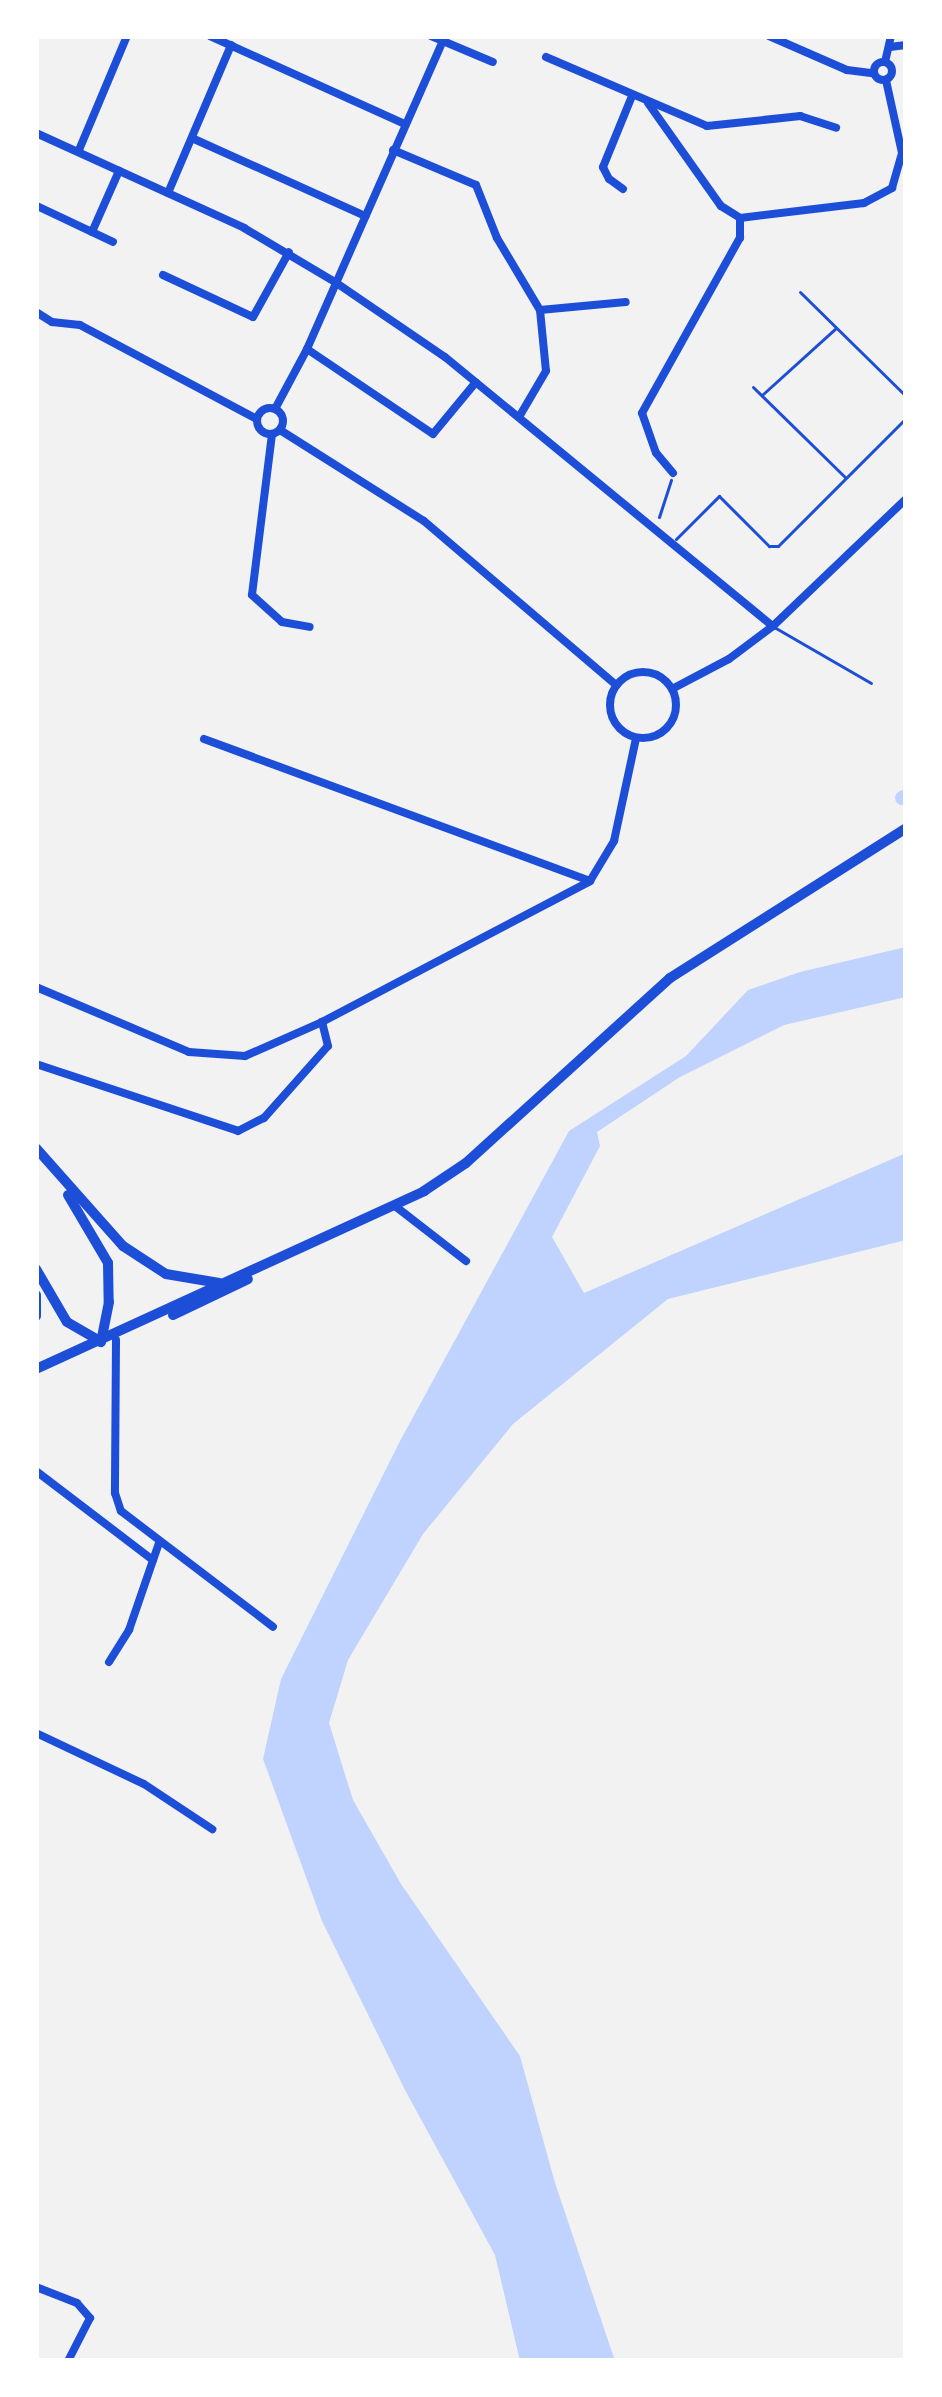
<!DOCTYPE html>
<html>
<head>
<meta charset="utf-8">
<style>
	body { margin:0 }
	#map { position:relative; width:942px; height:2397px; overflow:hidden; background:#f2f2f2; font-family:"Roboto Condensed",sans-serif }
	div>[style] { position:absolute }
	.water>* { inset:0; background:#bfd3fe }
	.canal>* { height:14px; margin:-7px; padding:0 7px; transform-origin:7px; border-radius:7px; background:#bfd3fe }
	.path>* { height:3px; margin:-1.5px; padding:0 1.5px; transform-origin:1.5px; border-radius:1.5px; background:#1d4ed8 }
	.service>* { height:3px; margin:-1.5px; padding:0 1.5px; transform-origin:1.5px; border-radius:1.5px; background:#1d4ed8 }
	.minor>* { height:8px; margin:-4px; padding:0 4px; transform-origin:4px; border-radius:4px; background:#1d4ed8 }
	.minor>.ring { margin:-4px; padding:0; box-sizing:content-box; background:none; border:8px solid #1d4ed8; border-radius:50% }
	.primary>* { height:10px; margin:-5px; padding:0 5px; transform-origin:5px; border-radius:5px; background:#1d4ed8 }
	span { translate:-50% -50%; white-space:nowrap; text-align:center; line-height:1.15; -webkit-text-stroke:12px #fff; paint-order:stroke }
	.frame { position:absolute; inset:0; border:39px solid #fff; pointer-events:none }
</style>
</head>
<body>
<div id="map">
	<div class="water">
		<div style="clip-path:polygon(906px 947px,906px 997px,784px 1025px,680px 1077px,597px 1132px,600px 1146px,552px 1237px,584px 1293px,906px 1153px,906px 1240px,668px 1299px,513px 1424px,423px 1534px,348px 1660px,329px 1723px,353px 1800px,401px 1884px,520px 2056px,555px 2183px,615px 2361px,520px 2361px,495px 2255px,405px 2090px,322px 1921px,263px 1759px,281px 1679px,400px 1441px,569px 1131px,686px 1056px,748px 990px,800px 972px)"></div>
	</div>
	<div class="canal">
		<div style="left:902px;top:798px;width:4px;rotate:-27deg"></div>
	</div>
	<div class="path">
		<div style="left:659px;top:517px;width:39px;rotate:-72deg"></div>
	</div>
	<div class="service">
		<div style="left:800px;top:292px;width:148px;rotate:44.5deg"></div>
		<div style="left:753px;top:387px;width:129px;rotate:44.4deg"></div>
		<div style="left:763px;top:394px;width:97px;rotate:-42.1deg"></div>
		<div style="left:676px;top:539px;width:61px;rotate:-45deg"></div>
		<div style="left:719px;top:496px;width:71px;rotate:45deg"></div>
		<div style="left:769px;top:546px;width:9px"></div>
		<div style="left:778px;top:546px;width:181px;rotate:-45deg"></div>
		<div style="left:774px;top:627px;width:112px;rotate:30deg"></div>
	</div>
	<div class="minor">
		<div style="left:210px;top:36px;width:214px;rotate:24.3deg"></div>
		<div style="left:431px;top:36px;width:67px;rotate:22.8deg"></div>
		<div style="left:769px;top:36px;width:85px;rotate:23.6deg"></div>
		<div style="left:847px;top:70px;width:26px;rotate:7deg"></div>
		<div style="left:890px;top:47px;width:16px;rotate:-7deg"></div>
		<div style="left:546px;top:57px;width:175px;rotate:23.2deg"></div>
		<div style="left:707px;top:126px;width:94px;rotate:-6.1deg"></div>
		<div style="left:800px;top:116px;width:38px;rotate:18deg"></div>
		<div class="ring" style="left:874px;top:62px;width:10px;height:10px"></div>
		<div style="left:885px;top:62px;width:27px;rotate:-77deg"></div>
		<div style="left:648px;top:103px;width:126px;rotate:54.7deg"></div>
		<div style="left:721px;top:206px;width:22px;rotate:32deg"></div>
		<div style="left:740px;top:218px;width:125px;rotate:-6.9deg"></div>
		<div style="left:864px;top:203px;width:32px;rotate:-28deg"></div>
		<div style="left:892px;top:188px;width:36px;rotate:-74deg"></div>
		<div style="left:902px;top:153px;width:75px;rotate:-102.4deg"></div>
		<div style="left:36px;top:133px;width:229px;rotate:24.5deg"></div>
		<div style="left:244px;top:228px;width:106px;rotate:30.7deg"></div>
		<div style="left:335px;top:282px;width:133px;rotate:34.3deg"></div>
		<div style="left:445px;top:357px;width:424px;rotate:39.4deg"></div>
		<div style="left:194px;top:139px;width:188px;rotate:24.2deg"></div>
		<div style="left:79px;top:150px;width:124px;rotate:-67.2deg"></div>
		<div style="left:393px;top:150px;width:90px;rotate:22.9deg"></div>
		<div style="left:476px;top:185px;width:57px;rotate:68.4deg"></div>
		<div style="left:497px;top:238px;width:84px;rotate:59.2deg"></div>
		<div style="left:540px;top:310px;width:61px;rotate:84.4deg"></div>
		<div style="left:546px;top:371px;width:53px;rotate:120.4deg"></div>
		<div style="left:623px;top:189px;width:17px;rotate:-144deg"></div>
		<div style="left:609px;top:179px;width:13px;rotate:-117deg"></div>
		<div style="left:603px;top:167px;width:77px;rotate:-67.8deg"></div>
		<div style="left:168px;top:193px;width:161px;rotate:-66.9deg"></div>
		<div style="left:37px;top:206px;width:84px;rotate:25.3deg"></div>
		<div style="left:92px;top:232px;width:67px;rotate:-66.1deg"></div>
		<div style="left:163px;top:275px;width:99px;rotate:25deg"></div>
		<div style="left:253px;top:317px;width:74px;rotate:-61deg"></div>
		<div style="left:540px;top:310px;width:86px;rotate:-5.3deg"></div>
		<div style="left:36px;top:312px;width:19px;rotate:32deg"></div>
		<div style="left:52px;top:322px;width:28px;rotate:6deg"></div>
		<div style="left:80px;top:325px;width:200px;rotate:28deg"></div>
		<div style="left:307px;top:349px;width:152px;rotate:34deg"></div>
		<div style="left:433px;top:434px;width:67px;rotate:-50.4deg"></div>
		<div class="ring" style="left:257px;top:408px;width:18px;height:18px"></div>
		<div style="left:275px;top:409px;width:68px;rotate:-61.9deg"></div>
		<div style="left:307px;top:349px;width:342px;rotate:-66.2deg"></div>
		<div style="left:280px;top:430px;width:170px;rotate:32.3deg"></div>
		<div style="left:424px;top:521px;width:253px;rotate:40.5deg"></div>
		<div style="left:272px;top:434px;width:162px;rotate:97.1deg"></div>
		<div style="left:252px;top:595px;width:40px;rotate:42deg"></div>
		<div style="left:282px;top:622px;width:28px;rotate:10deg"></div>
		<div style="left:673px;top:473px;width:26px;rotate:-130deg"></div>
		<div style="left:656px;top:453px;width:42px;rotate:-109.3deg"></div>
		<div style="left:642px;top:413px;width:201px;rotate:-60.8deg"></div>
		<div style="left:740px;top:238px;width:20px;rotate:-90deg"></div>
		<div class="ring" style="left:610px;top:672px;width:58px;height:58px"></div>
		<div style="left:672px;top:689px;width:64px;rotate:-27.8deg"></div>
		<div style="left:729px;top:659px;width:55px;rotate:-36.9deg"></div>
		<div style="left:773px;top:626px;width:184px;rotate:-43.7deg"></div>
		<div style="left:204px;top:739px;width:410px;rotate:20.2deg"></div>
		<div style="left:36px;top:987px;width:166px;rotate:23deg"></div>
		<div style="left:189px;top:1052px;width:56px;rotate:4.1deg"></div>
		<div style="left:245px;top:1056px;width:84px;rotate:-23.8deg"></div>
		<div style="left:322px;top:1022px;width:303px;rotate:-27.7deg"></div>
		<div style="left:590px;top:881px;width:47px;rotate:-59deg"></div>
		<div style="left:614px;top:841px;width:105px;rotate:-77.9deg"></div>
		<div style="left:36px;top:1064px;width:213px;rotate:18.3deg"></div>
		<div style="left:238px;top:1131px;width:29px;rotate:-27deg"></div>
		<div style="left:264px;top:1118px;width:96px;rotate:-48.4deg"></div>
		<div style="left:328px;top:1046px;width:25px;rotate:-104deg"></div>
		<div style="left:395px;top:1206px;width:90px;rotate:37.8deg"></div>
		<div style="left:116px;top:1340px;width:153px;rotate:90.4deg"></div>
		<div style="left:115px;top:1493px;width:19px;rotate:72deg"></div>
		<div style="left:121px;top:1511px;width:191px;rotate:37.3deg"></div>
		<div style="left:36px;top:1471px;width:147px;rotate:37.3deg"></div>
		<div style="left:109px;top:1662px;width:38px;rotate:-58deg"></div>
		<div style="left:129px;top:1630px;width:92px;rotate:-71deg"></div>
		<div style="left:36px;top:1733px;width:119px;rotate:25.3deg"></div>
		<div style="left:144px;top:1784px;width:82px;rotate:33.5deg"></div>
		<div style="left:36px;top:2287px;width:44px;rotate:21.3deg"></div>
		<div style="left:77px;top:2303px;width:20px;rotate:49deg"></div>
		<div style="left:90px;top:2318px;width:48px;rotate:117.1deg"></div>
	</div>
	<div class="primary">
		<div style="left:36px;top:1148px;width:131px;rotate:48.4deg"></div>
		<div style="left:123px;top:1246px;width:51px;rotate:33.1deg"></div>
		<div style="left:166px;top:1274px;width:54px;rotate:9.6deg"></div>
		<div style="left:68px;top:1195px;width:79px;rotate:59.5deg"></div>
		<div style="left:108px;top:1263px;width:39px;rotate:89deg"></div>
		<div style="left:109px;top:1302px;width:41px;rotate:101.3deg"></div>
		<div style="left:36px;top:1269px;width:61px;rotate:59.7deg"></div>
		<div style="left:67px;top:1322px;width:39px;rotate:30deg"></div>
		<div style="left:36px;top:1295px;width:21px;rotate:90deg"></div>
		<div style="left:173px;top:1315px;width:83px;rotate:-25.6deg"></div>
		<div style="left:36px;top:1369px;width:427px;rotate:-24.6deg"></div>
		<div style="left:424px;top:1191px;width:50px;rotate:-33.7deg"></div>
		<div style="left:466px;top:1163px;width:275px;rotate:-42.2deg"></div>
		<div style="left:670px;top:978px;width:280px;rotate:-32.4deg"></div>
	</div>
	<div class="frame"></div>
</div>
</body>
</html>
